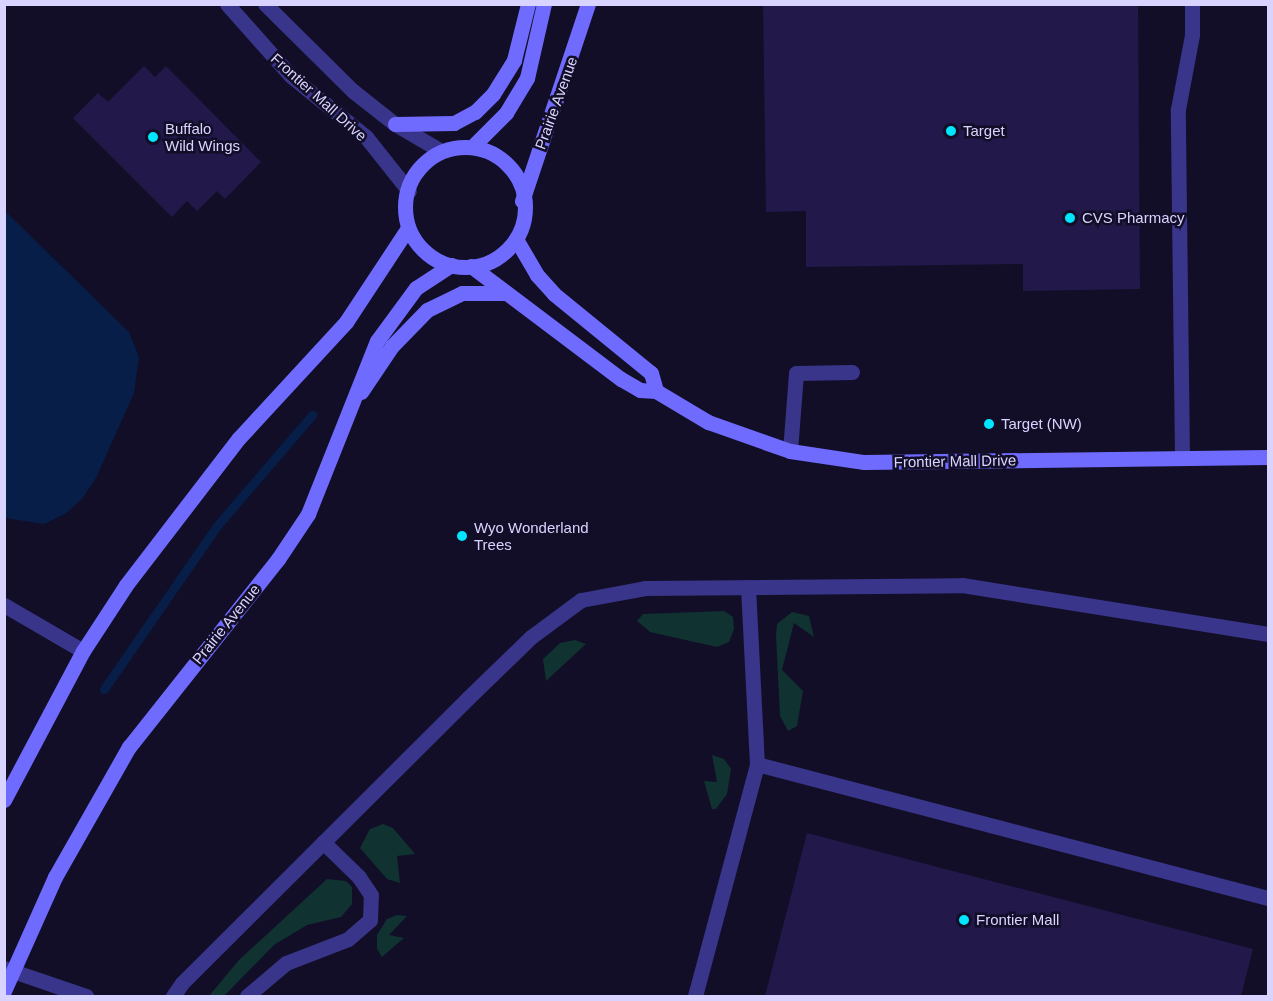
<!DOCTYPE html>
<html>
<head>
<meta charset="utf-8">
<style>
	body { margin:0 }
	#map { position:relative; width:1273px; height:1001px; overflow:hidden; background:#120e27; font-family:Arial,sans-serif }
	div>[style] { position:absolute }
	.green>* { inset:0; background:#103231 }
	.water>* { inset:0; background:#061e48 }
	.stream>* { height:9px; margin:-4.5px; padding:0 4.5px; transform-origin:4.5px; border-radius:4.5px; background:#061e48 }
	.building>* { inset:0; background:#22184a }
	.lane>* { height:15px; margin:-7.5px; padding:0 7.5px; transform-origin:7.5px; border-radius:7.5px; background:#39358a }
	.street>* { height:15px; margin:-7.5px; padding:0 7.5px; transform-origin:7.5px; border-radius:7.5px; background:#39358a }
	.secondary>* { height:15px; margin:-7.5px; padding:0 7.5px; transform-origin:7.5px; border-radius:7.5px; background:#6f6bff }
	.secondary>.ring { margin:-7.5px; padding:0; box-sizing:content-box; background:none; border:15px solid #6f6bff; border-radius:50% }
	.dots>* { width:16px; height:16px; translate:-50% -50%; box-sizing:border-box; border:3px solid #120e27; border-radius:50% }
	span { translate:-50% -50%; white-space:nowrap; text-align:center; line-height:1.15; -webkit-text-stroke:5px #120e27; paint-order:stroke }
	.street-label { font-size:15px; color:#d9d4ff }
	.poi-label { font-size:15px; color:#d9d4ff }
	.left { translate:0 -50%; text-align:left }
	.frame { position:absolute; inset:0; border:6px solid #d9d4ff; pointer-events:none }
</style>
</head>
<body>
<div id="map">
	<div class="green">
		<div style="clip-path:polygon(724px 611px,733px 617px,734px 629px,729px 642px,717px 647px,650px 632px,637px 621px,643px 614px)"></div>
		<div style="clip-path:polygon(792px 612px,809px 616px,814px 637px,794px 623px,782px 670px,803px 691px,797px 726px,788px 731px,780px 716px,776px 636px,777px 624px)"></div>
		<div style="clip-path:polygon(575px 640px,586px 644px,546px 681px,543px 659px,560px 643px)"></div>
		<div style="clip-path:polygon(712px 755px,724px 759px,731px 769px,727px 794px,716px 809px,712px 809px,704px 781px,717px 782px)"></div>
		<div style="clip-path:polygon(383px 824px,393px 828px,415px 854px,397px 856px,400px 883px,387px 879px,360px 848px,370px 829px)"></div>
		<div style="clip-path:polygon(327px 879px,346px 881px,352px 887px,352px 904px,341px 917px,307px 925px,274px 945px,224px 996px,209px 996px,239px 960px)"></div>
		<div style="clip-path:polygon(397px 915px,407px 916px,389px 935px,404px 938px,382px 957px,377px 949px,377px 935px,387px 919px)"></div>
	</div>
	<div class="water">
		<div style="clip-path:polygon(5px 211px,129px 332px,139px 357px,134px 393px,96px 478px,82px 499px,65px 514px,44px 524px,5px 518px)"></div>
	</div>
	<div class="stream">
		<div style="left:104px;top:689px;width:197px;rotate:-55.3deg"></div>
		<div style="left:216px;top:527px;width:148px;rotate:-49.4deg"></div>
	</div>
	<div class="building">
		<div style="clip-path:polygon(763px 4px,1138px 4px,1140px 289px,1023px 291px,1023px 264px,806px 267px,806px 211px,766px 212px)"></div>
		<div style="clip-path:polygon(144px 66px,155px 77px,166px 66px,261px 162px,225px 199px,217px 191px,197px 211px,187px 201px,172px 217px,73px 118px,98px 93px,108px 102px)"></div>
		<div style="clip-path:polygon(807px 833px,1253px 949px,1241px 996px,765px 996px)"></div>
	</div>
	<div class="lane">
		<div style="left:790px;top:451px;width:78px;rotate:-85.6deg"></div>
		<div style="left:796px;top:373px;width:56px;rotate:-1deg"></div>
		<div style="left:1182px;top:457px;width:348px;rotate:-90.7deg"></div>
		<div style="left:1178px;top:109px;width:75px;rotate:-79.3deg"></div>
		<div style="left:1192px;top:35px;width:31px;rotate:-90deg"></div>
		<div style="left:748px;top:587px;width:177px;rotate:87.1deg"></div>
		<div style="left:4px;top:605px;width:91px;rotate:30.2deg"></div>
		<div style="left:4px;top:968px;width:87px;rotate:18.9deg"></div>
		<div style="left:173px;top:996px;width:16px;rotate:-55deg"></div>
		<div style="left:182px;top:983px;width:404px;rotate:-44.9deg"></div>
		<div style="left:468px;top:698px;width:88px;rotate:-44.1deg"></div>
		<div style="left:531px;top:637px;width:62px;rotate:-36.5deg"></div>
		<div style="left:581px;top:600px;width:65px;rotate:-10.6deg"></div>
		<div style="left:645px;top:588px;width:317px;rotate:-0.5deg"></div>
		<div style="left:962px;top:585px;width:310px;rotate:9.1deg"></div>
		<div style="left:247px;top:996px;width:51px;rotate:-40.2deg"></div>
		<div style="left:286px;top:963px;width:66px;rotate:-21.2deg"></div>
		<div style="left:348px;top:939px;width:29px;rotate:-41deg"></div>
		<div style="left:370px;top:920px;width:25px;rotate:-88deg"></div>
		<div style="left:371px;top:895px;width:22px;rotate:-124deg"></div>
		<div style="left:359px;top:877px;width:50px;rotate:-135.8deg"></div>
		<div style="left:695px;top:996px;width:240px;rotate:-75deg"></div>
		<div style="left:757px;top:764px;width:528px;rotate:14.69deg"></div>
	</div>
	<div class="street">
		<div style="left:227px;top:4px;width:96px;rotate:48.4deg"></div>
		<div style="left:291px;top:76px;width:97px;rotate:39.1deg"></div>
		<div style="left:366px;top:137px;width:69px;rotate:51.5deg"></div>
		<div style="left:265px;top:4px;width:124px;rotate:44.7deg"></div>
		<div style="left:353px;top:91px;width:53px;rotate:38.2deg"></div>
		<div style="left:395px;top:124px;width:53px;rotate:30.4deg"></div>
	</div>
	<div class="secondary">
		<div style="left:395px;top:124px;width:59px;rotate:-1deg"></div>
		<div style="left:454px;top:123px;width:24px;rotate:-28deg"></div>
		<div style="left:475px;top:112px;width:25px;rotate:-45deg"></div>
		<div style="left:493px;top:94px;width:40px;rotate:-58deg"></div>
		<div style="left:514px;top:60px;width:58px;rotate:-76deg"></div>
		<div style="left:473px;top:146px;width:47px;rotate:-45deg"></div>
		<div style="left:506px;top:113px;width:41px;rotate:-59deg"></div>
		<div style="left:527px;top:78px;width:76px;rotate:-77.1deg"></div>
		<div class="ring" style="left:405px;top:147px;width:105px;height:105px"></div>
		<div style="left:522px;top:201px;width:208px;rotate:-71.5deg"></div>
		<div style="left:516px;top:239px;width:42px;rotate:59.7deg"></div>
		<div style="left:537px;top:275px;width:25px;rotate:48deg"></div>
		<div style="left:554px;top:294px;width:125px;rotate:39.2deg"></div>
		<div style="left:651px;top:373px;width:19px;rotate:74deg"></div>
		<div style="left:471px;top:266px;width:188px;rotate:37deg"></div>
		<div style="left:621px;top:379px;width:22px;rotate:30deg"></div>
		<div style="left:640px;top:390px;width:16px;rotate:4deg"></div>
		<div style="left:656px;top:391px;width:61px;rotate:30.8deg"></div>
		<div style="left:708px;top:422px;width:87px;rotate:19.5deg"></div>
		<div style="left:790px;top:451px;width:75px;rotate:8.5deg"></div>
		<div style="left:864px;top:462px;width:404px;rotate:-0.7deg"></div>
		<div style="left:361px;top:392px;width:55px;rotate:-56deg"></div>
		<div style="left:392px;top:346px;width:50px;rotate:-45.8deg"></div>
		<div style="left:427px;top:310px;width:39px;rotate:-26deg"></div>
		<div style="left:462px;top:293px;width:44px"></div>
		<div style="left:4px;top:800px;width:169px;rotate:-62.1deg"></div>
		<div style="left:83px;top:651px;width:79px;rotate:-56.9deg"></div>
		<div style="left:126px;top:585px;width:185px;rotate:-52.5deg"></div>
		<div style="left:239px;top:438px;width:158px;rotate:-47.3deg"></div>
		<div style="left:346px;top:322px;width:113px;rotate:-56.6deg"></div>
		<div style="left:4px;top:991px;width:125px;rotate:-65.9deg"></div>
		<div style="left:55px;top:877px;width:150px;rotate:-60.4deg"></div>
		<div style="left:129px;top:747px;width:240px;rotate:-51.6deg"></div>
		<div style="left:278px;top:559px;width:54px;rotate:-56.3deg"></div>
		<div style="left:308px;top:514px;width:186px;rotate:-68.3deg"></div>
		<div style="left:377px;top:341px;width:66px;rotate:-53.7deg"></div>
		<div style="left:416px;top:288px;width:42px;rotate:-33.3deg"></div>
	</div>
	<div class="dots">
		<div style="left:951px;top:131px;background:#00e6ff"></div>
		<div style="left:153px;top:137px;background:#00e6ff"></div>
		<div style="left:1070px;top:218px;background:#00e6ff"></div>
		<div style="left:989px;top:424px;background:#00e6ff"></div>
		<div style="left:462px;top:536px;background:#00e6ff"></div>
		<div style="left:964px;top:920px;background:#00e6ff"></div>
	</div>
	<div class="street-label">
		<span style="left:319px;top:97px;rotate:42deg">Frontier Mall Drive</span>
		<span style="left:556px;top:103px;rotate:-70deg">Prairie Avenue</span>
		<span style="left:955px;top:461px;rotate:-1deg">Frontier Mall Drive</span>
		<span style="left:226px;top:624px;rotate:-51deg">Prairie Avenue</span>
	</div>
	<div class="poi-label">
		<span class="left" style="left:165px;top:137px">Buffalo<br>Wild Wings</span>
		<span class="left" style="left:963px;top:131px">Target</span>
		<span class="left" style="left:1082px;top:218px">CVS Pharmacy</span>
		<span class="left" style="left:1001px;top:424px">Target (NW)</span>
		<span class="left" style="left:474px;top:536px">Wyo Wonderland<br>Trees</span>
		<span class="left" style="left:976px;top:920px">Frontier Mall</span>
	</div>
	<div class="frame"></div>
</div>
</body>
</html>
